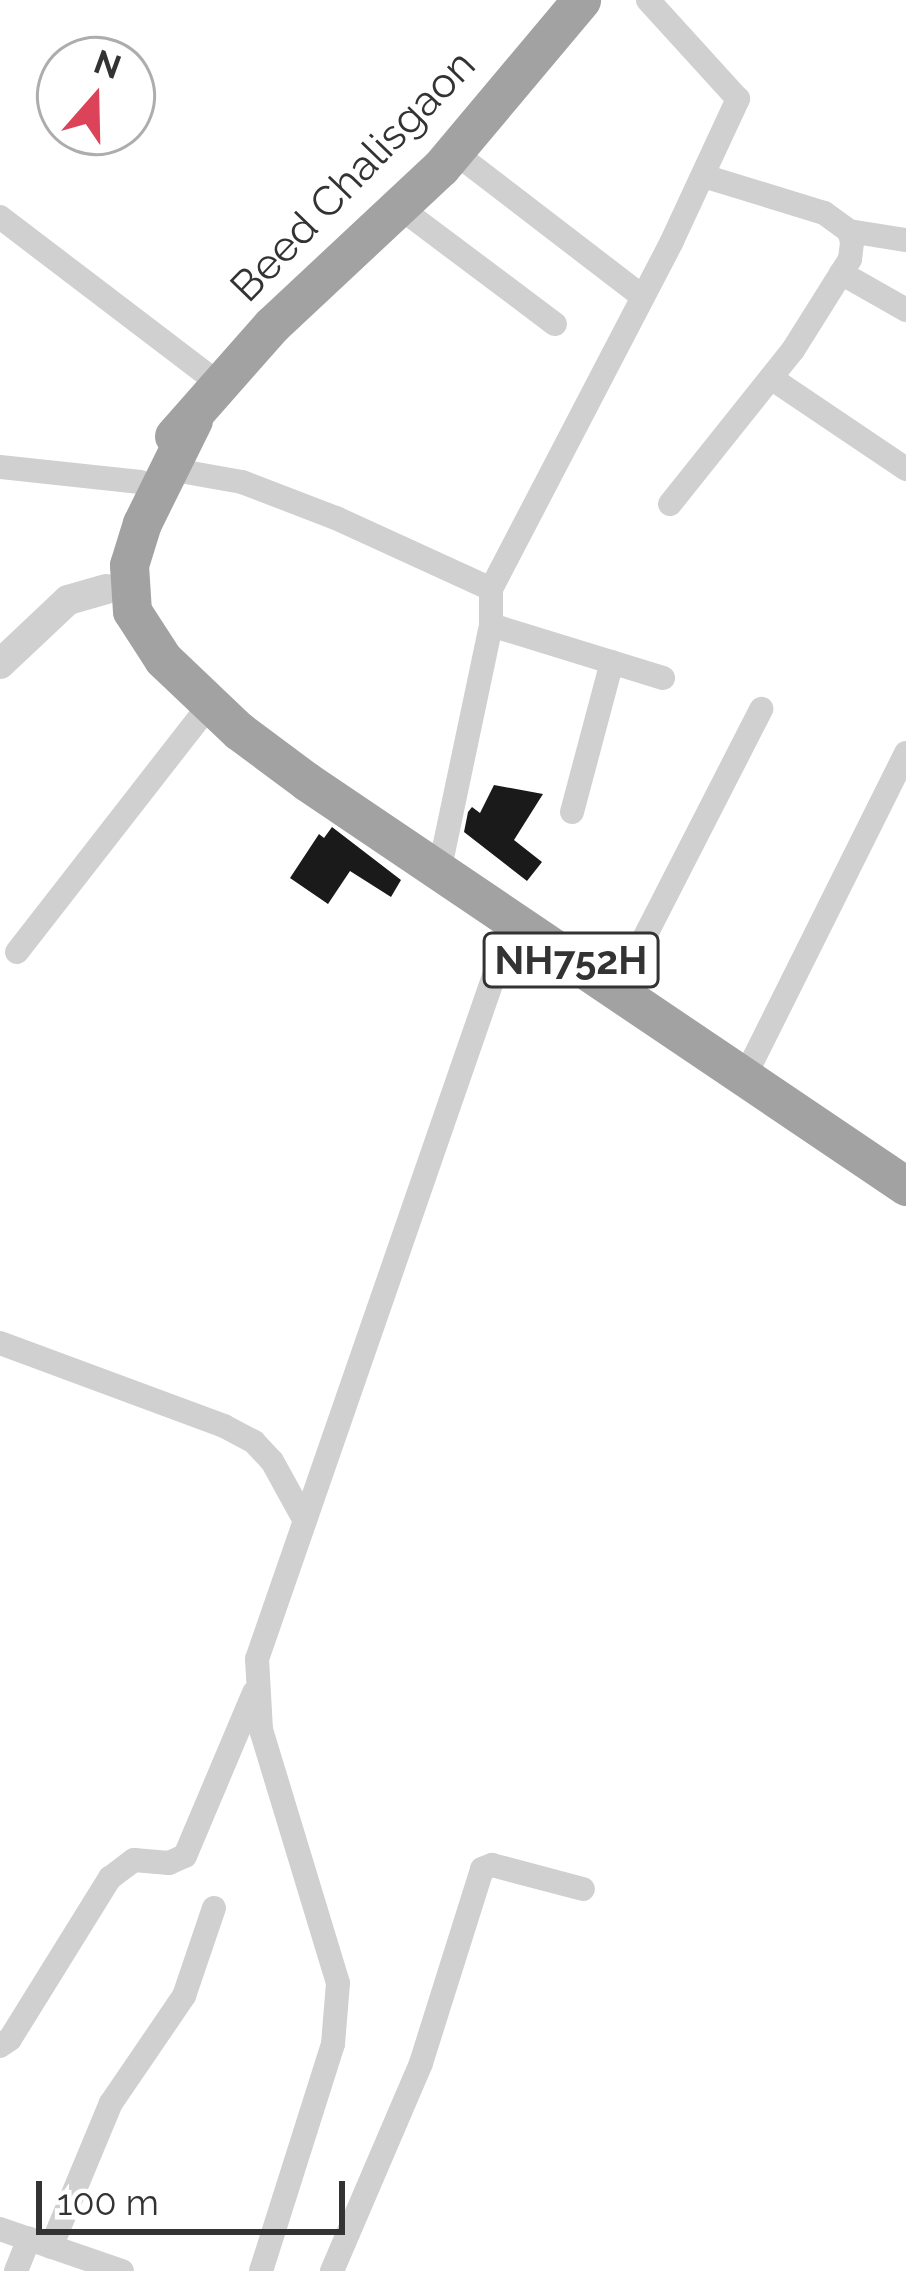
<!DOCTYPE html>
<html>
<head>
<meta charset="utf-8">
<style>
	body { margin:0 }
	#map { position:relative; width:906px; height:2271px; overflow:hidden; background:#fff; font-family:Raleway,sans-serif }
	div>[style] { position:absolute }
	.building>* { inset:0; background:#1a1a1a }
	.minor>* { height:24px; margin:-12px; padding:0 12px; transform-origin:12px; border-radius:12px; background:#d0d0d0 }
	.tertiary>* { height:30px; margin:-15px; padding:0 15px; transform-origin:15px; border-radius:15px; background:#d0d0d0 }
	.trunk>* { height:39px; margin:-19.5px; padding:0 19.5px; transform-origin:19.5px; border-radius:19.5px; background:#a2a2a2 }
	span { translate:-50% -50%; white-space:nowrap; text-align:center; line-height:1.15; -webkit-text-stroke:12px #fff; paint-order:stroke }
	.shield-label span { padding:3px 9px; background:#fff; border:3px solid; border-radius:9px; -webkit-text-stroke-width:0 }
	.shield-label { font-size:39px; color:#333; font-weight:700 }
	.street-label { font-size:42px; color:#333 }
	.north { position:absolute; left:36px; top:36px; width:120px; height:120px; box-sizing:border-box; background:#fff; border:3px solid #adadad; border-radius:50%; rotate:20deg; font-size:33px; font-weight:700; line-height:48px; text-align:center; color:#333 }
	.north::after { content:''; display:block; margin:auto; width:42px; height:54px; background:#dc4258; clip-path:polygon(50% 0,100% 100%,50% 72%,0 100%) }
	.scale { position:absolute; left:36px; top:2181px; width:309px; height:54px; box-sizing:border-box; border:6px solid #333; border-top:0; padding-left:15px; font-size:36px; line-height:42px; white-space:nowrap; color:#333; -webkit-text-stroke:9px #fff; paint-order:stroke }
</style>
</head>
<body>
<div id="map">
	<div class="building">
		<div style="clip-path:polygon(494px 785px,543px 794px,514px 840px,542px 862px,527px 881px,464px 832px,468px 812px,472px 807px,480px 813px)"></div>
		<div style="clip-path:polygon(332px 827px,401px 880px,391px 897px,350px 871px,328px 904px,290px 878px,319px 834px,324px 838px)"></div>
	</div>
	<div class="minor">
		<div style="left:454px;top:152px;width:237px;rotate:37.5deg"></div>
		<div style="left:399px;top:207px;width:195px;rotate:36.9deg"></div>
		<div style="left:0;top:217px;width:279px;rotate:37.3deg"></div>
		<div style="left:849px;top:231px;width:58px;rotate:9deg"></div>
		<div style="left:841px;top:273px;width:75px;rotate:29.6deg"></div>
		<div style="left:771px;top:378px;width:163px;rotate:34deg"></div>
		<div style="left:0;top:467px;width:141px;rotate:6.1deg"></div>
		<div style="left:169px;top:469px;width:74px;rotate:10.1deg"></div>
		<div style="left:242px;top:482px;width:101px;rotate:21deg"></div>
		<div style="left:336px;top:518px;width:170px;rotate:24.6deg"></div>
		<div style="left:670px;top:504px;width:197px;rotate:-51.4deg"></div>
		<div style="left:793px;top:350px;width:107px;rotate:-57.9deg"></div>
		<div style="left:850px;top:259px;width:17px;rotate:-83deg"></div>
		<div style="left:852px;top:242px;width:11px;rotate:-105deg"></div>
		<div style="left:849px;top:231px;width:31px;rotate:-144deg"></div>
		<div style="left:824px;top:213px;width:126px;rotate:-162.9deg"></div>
		<div style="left:491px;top:625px;width:180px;rotate:17.1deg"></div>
		<div style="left:572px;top:812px;width:155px;rotate:-75.1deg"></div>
		<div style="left:439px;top:872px;width:252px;rotate:-78.1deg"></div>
		<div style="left:491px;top:625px;width:36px;rotate:-90deg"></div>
		<div style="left:491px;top:589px;width:392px;rotate:-62.5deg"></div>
		<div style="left:672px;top:241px;width:157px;rotate:-65.1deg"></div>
		<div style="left:738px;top:99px;width:134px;rotate:-132.3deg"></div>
		<div style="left:17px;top:952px;width:299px;rotate:-52.1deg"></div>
		<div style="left:617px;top:991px;width:317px;rotate:-62.9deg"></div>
		<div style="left:745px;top:1076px;width:361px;rotate:-63.5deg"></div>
		<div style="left:0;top:1343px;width:239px;rotate:20.3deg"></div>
		<div style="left:224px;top:1426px;width:34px;rotate:28deg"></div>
		<div style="left:254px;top:1442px;width:26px;rotate:47deg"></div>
		<div style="left:272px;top:1461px;width:68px;rotate:61.2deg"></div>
		<div style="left:0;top:2046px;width:12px;rotate:-35deg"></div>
		<div style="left:10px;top:2039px;width:190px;rotate:-58.2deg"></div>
		<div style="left:110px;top:1878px;width:30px;rotate:-37deg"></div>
		<div style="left:134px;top:1860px;width:35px;rotate:5deg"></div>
		<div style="left:169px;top:1863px;width:17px;rotate:-24deg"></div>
		<div style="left:185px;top:1856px;width:177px;rotate:-67.1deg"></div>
		<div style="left:0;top:2229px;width:129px;rotate:19deg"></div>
		<div style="left:51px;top:2247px;width:156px;rotate:-67.4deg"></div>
		<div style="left:111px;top:2103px;width:130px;rotate:-55.7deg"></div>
		<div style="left:184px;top:1996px;width:93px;rotate:-71.2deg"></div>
		<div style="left:16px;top:2271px;width:35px;rotate:-68deg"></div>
		<div style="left:261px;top:2271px;width:238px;rotate:-72.4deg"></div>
		<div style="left:333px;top:2044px;width:61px;rotate:-85.3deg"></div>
		<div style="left:338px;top:1983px;width:264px;rotate:-106.9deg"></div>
		<div style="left:261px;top:1730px;width:71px;rotate:-93.2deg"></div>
		<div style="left:257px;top:1659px;width:781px;rotate:-70.87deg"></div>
		<div style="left:332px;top:2271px;width:226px;rotate:-66.8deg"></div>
		<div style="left:421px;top:2063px;width:203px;rotate:-72.5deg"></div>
		<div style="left:482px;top:1869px;width:11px;rotate:-22deg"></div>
		<div style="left:492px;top:1865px;width:94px;rotate:14.8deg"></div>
	</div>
	<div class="tertiary">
		<div style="left:0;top:664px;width:93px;rotate:-43.3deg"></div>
		<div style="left:68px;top:600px;width:40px;rotate:-16deg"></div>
	</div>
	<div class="trunk">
		<div style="left:193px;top:420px;width:115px;rotate:116.3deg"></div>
		<div style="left:142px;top:523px;width:44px;rotate:107.2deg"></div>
		<div style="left:129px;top:565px;width:46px;rotate:86.3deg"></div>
		<div style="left:132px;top:611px;width:57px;rotate:57.1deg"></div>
		<div style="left:163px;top:659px;width:105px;rotate:43.5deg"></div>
		<div style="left:239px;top:731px;width:84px;rotate:36.7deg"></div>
		<div style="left:306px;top:781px;width:724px;rotate:34.02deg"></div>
		<div style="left:174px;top:436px;width:148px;rotate:-48.6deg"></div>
		<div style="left:272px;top:325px;width:231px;rotate:-43.1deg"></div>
		<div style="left:441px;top:167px;width:218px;rotate:-50deg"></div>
	</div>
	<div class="shield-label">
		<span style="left:571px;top:960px">NH752H</span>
	</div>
	<div class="street-label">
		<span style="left:353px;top:176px;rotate:-46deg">Beed Chalisgaon</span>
	</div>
	<div class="north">N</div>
	<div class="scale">100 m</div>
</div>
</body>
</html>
